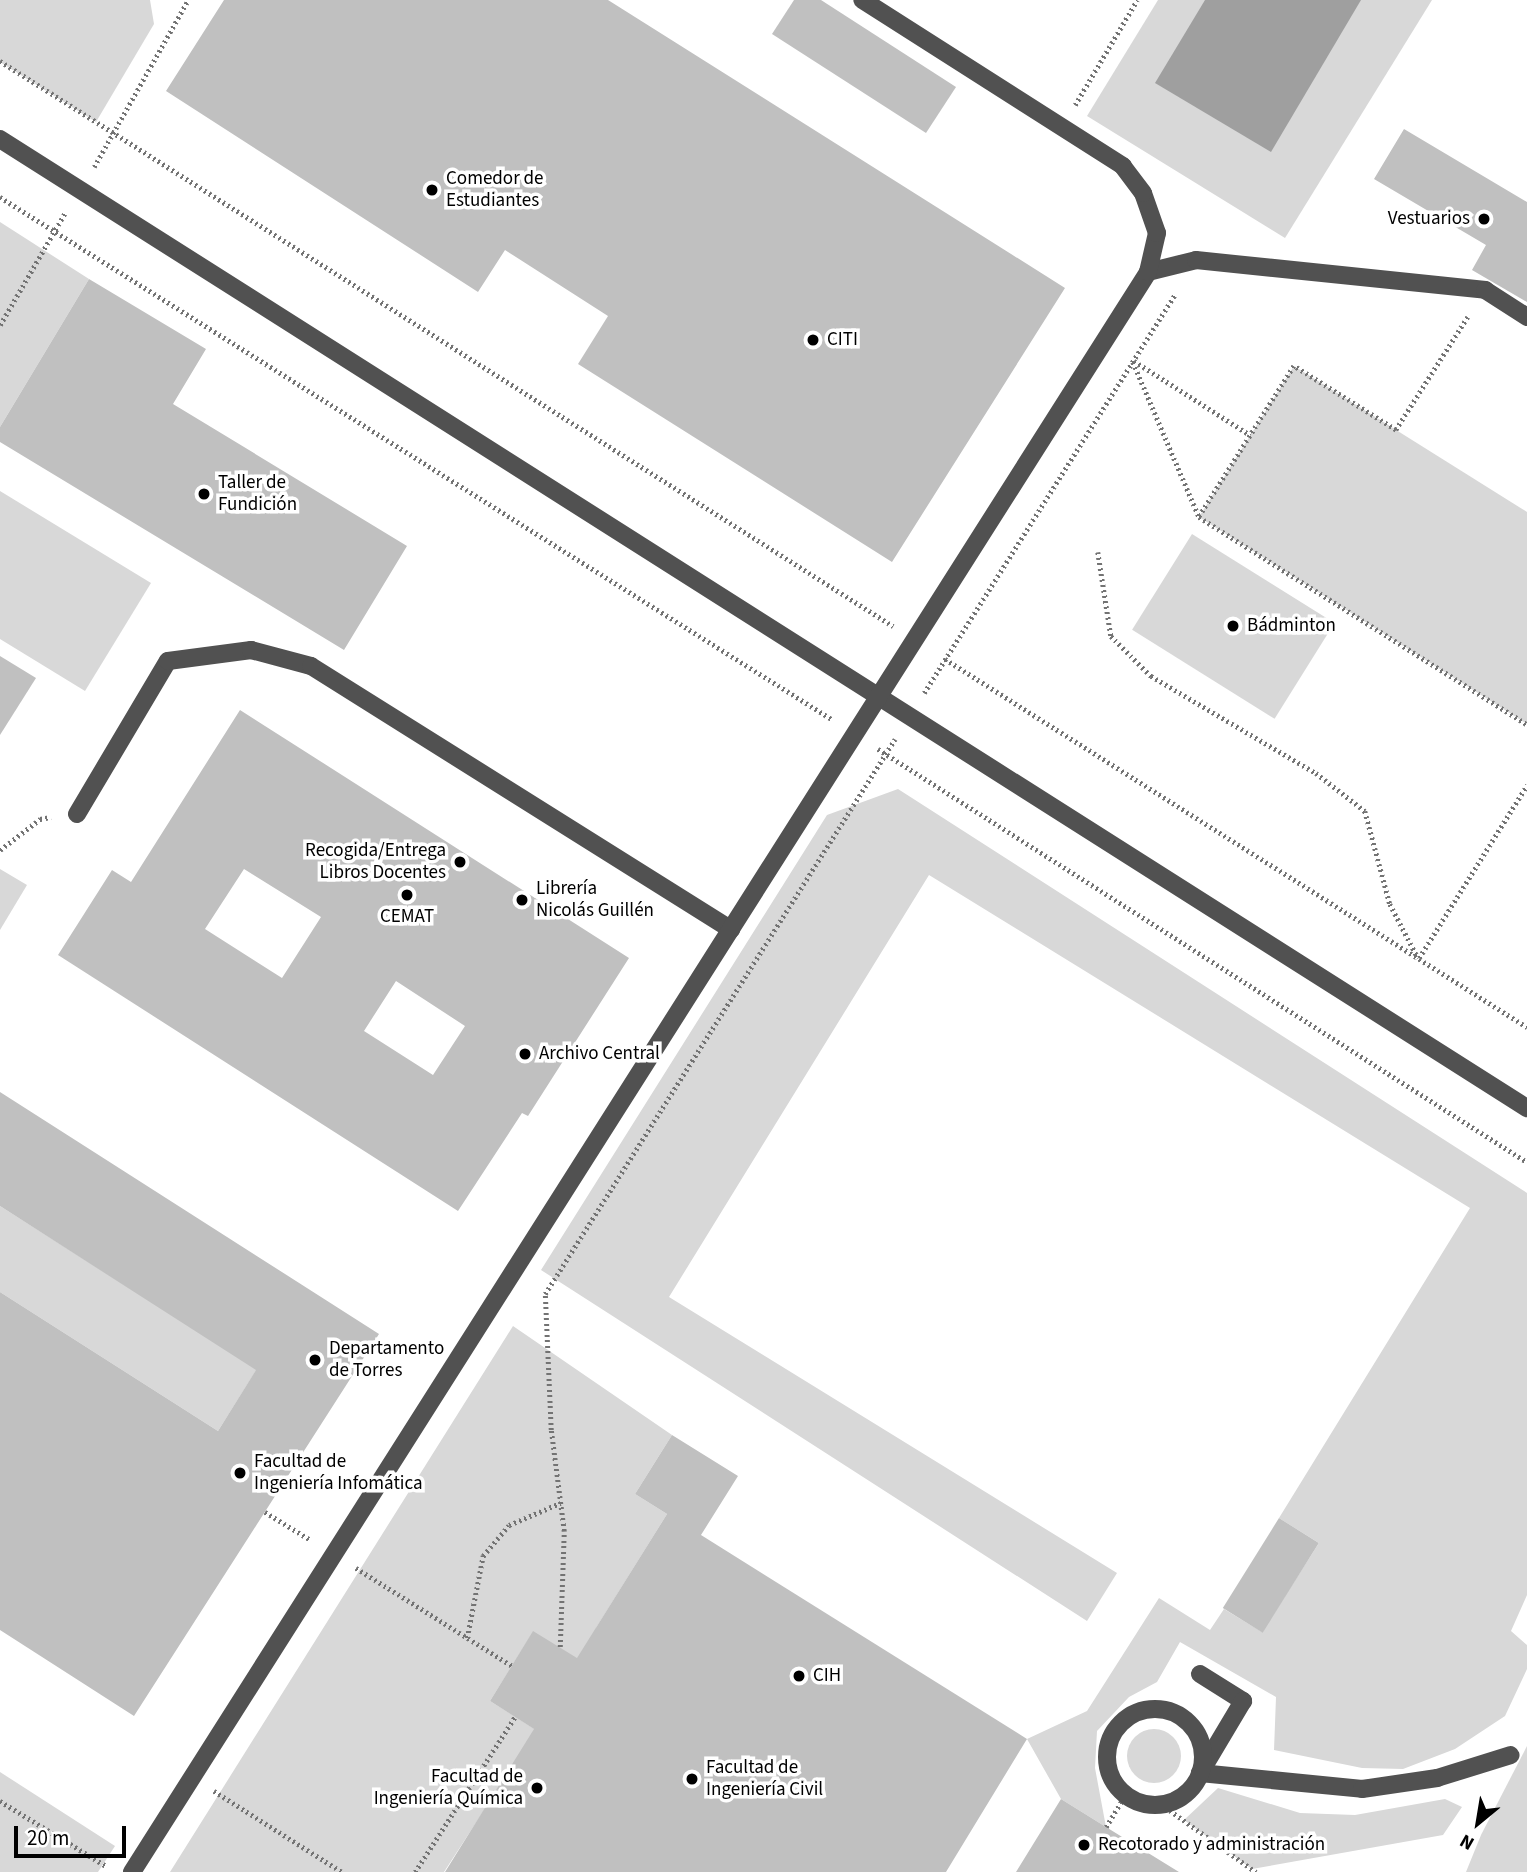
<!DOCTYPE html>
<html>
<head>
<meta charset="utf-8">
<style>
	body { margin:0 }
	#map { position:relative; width:1527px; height:1872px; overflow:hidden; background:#fff; font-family:"Source Sans 3",sans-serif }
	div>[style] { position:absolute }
	.green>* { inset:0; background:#d8d8d8; transform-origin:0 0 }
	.round { border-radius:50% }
	.water>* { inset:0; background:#9f9f9f }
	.building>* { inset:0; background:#c0c0c0; transform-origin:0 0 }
	.path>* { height:4.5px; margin-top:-2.25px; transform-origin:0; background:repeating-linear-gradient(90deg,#737373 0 2px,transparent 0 5.5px) }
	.minor>* { height:18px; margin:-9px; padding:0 9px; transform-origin:9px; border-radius:9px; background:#515151 }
	.minor>.ring { margin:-9px; padding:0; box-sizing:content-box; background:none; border:18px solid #515151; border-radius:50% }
	.dots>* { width:19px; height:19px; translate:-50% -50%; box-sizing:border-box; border:4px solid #fff; border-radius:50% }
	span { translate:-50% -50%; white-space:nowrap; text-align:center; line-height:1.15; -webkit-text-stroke:7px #fff; paint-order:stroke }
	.poi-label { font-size:19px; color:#000 }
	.left { translate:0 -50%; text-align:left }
	.right { translate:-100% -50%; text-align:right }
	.north { position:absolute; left:1443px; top:1788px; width:70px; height:70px; -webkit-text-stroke:5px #fff; paint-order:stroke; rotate:210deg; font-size:19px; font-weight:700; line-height:28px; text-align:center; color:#000 }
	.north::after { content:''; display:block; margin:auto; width:24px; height:32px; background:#000; clip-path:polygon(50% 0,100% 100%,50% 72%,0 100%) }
	.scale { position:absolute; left:14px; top:1826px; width:112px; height:32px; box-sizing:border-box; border:4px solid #000; border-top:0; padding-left:9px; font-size:21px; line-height:24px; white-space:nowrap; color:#000; -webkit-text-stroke:5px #fff; paint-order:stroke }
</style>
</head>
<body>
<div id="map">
	<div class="green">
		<div style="clip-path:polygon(0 0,150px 0,154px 24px,96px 122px,0 62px)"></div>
		<div style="clip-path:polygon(1158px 0,1432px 0,1285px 238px,1087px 116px)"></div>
		<div style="clip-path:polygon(0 222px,89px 279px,0 427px)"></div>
		<div style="clip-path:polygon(1294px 366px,1527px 512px,1527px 724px,1199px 517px)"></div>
		<div style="clip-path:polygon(0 491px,151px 583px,85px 691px,0 639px)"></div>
		<div style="left:1192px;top:534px;width:168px;height:113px;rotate:32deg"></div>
		<div style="clip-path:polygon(898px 789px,1527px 1193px,1527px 1595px,1511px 1631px,1527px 1645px,1527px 1669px,1505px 1716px,1455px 1749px,1403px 1769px,1362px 1768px,1274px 1750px,1276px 1697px,1180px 1642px,1157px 1682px,1129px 1697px,1097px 1731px,1095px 1768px,1106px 1827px,1061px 1799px,1027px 1739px,1087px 1711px,1159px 1598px,1210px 1630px,1224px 1609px,1262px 1632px,1319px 1543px,1279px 1518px,1470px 1208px,929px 875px,669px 1297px,1117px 1573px,1087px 1621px,541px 1270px,827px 815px)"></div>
		<div style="clip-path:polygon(0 869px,27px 885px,0 930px)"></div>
		<div style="clip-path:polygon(0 1206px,257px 1369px,218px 1431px,0 1292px)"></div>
		<div style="clip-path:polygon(513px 1326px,672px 1435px,635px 1494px,667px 1514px,596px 1628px,658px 1668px,640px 1697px,533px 1632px,490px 1701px,536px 1730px,444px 1872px,170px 1872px)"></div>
		<div class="round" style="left:1127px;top:1729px;width:54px;height:54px"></div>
		<div style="clip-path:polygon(1527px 1746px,1527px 1872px,1466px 1872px,1481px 1835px)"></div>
		<div style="clip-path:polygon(0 1772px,115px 1846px,98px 1872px,0 1872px)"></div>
		<div style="clip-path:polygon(1218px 1788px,1300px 1813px,1355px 1815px,1445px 1799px,1462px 1807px,1443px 1835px,1252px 1869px,1184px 1820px)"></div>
	</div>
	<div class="water">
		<div style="clip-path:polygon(1205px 0,1361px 0,1271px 152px,1155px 83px)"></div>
	</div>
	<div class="building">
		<div style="clip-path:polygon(224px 0,608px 0,1065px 288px,892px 562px,578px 364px,608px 316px,505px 250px,478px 292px,166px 91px)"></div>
		<div style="clip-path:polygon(794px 0,821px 0,956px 87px,926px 133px,772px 34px)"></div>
		<div style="clip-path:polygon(1404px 129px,1527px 202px,1527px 302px,1472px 270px,1486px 245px,1374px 179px)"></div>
		<div style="clip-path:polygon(89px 279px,206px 349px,173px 404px,407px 546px,344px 650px,0 442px,0 427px)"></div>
		<div style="clip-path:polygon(0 656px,36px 678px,0 735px)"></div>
		<div style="clip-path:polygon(evenodd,240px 710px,629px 958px,528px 1116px,522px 1113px,458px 1211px,58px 955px,112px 870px,131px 882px,240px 710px,244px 869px,321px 917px,282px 978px,205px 929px,244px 869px,240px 710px,396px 981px,465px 1026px,433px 1075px,364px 1031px,396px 981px)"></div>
		<div style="clip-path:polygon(0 1092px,379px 1334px,134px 1716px,0 1630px,0 1292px,218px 1431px,256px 1370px,0 1206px)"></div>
		<div style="clip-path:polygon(672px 1435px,738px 1476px,701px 1535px,1027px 1739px,946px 1872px,445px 1872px,534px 1729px,490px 1701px,533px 1631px,577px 1658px,667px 1514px,635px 1494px)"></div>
		<div style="left:1279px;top:1518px;width:47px;height:106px;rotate:32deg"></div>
		<div style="clip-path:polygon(1061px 1799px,1106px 1827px,1179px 1872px,1016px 1872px)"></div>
	</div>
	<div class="path">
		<div style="left:0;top:61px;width:1057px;rotate:32.32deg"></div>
		<div style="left:1075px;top:105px;width:122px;rotate:-59.4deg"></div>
		<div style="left:94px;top:167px;width:192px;rotate:-60.6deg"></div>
		<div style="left:0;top:197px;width:984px;rotate:32.12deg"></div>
		<div style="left:1468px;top:317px;width:134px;rotate:122.5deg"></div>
		<div style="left:1396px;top:430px;width:120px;rotate:-147.9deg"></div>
		<div style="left:1294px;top:366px;width:178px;rotate:122.2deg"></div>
		<div style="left:1199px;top:517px;width:388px;rotate:32.3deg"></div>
		<div style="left:0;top:325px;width:129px;rotate:-59.9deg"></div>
		<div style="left:1134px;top:361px;width:138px;rotate:32.5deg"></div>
		<div style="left:1133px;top:362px;width:168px;rotate:66.9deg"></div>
		<div style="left:1098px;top:552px;width:85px;rotate:81.2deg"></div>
		<div style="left:1111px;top:636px;width:57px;rotate:45deg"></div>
		<div style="left:1151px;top:676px;width:191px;rotate:30.5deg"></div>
		<div style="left:1316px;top:773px;width:62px;rotate:37.8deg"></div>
		<div style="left:1365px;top:811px;width:96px;rotate:75deg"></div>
		<div style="left:1390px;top:904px;width:61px;rotate:62.6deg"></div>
		<div style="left:945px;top:659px;width:689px;rotate:32.31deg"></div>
		<div style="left:924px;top:693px;width:471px;rotate:-57.8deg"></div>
		<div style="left:878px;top:749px;width:769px;rotate:32.47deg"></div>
		<div style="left:0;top:850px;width:51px;rotate:-37.8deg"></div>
		<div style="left:40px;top:819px;width:11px;rotate:-10deg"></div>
		<div style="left:1419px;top:958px;width:204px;rotate:-58deg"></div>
		<div style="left:265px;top:1512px;width:52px;rotate:31.5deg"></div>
		<div style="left:356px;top:1568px;width:184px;rotate:32.1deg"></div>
		<div style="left:467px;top:1638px;width:84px;rotate:-79deg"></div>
		<div style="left:483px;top:1556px;width:40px;rotate:-50deg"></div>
		<div style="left:509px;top:1525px;width:56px;rotate:-23.3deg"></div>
		<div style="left:560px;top:1647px;width:116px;rotate:-88deg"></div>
		<div style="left:564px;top:1531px;width:102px;rotate:-97.3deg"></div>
		<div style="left:551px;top:1430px;width:136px;rotate:-92.5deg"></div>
		<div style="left:545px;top:1294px;width:656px;rotate:-57.76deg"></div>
		<div style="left:214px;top:1791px;width:151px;rotate:32.3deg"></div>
		<div style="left:0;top:1801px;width:124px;rotate:31.5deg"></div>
		<div style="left:1161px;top:1804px;width:117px;rotate:35.6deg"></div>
		<div style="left:1106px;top:1827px;width:37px;rotate:-59deg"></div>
		<div style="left:415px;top:1872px;width:184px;rotate:-57.2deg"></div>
	</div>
	<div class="minor">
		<div style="left:0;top:139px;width:1809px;rotate:32.4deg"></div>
		<div style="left:1148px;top:272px;width:49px;rotate:-14deg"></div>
		<div style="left:1196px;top:260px;width:291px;rotate:5.9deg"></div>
		<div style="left:1485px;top:290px;width:50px;rotate:32.7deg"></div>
		<div style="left:77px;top:814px;width:178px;rotate:-59.3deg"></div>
		<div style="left:168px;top:661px;width:84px;rotate:-7.5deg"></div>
		<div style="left:251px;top:650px;width:62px;rotate:14.9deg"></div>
		<div style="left:311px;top:666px;width:496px;rotate:32.1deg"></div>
		<div style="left:1200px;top:1674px;width:51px;rotate:32.1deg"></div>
		<div style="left:1243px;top:1701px;width:84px;rotate:120.8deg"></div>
		<div style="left:1200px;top:1773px;width:163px;rotate:5.6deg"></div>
		<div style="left:1362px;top:1789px;width:76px;rotate:-8.3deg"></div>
		<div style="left:1437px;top:1778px;width:77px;rotate:-17.3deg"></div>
		<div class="ring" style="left:1107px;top:1709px;width:78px;height:78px"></div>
		<div style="left:132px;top:1872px;width:1895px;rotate:-57.58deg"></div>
		<div style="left:1148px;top:272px;width:40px;rotate:-77deg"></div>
		<div style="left:1157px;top:233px;width:42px;rotate:-109.3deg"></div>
		<div style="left:1143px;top:193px;width:34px;rotate:-127deg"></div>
		<div style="left:1123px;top:166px;width:309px;rotate:-147.5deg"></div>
	</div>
	<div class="dots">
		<div style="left:432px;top:190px;background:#000"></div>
		<div style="left:1484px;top:219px;background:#000"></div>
		<div style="left:813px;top:340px;background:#000"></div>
		<div style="left:204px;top:494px;background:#000"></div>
		<div style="left:1233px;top:626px;background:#000"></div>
		<div style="left:460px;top:862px;background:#000"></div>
		<div style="left:407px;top:895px;background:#000"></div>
		<div style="left:522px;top:900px;background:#000"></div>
		<div style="left:525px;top:1054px;background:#000"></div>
		<div style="left:315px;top:1360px;background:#000"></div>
		<div style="left:240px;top:1473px;background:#000"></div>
		<div style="left:799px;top:1676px;background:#000"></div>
		<div style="left:692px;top:1779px;background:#000"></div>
		<div style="left:537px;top:1788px;background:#000"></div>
		<div style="left:1084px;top:1845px;background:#000"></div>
	</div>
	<div class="poi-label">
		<span class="left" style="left:446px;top:190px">Comedor de<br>Estudiantes</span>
		<span class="right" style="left:1470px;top:219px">Vestuarios</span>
		<span class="left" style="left:827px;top:340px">CITI</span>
		<span class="left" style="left:218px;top:494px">Taller de<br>Fundición</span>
		<span class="left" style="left:1247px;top:626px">Bádminton</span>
		<span class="right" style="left:446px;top:862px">Recogida/Entrega<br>Libros Docentes</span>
		<span class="left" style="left:536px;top:900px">Librería<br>Nicolás Guillén</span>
		<span style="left:407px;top:917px">CEMAT</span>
		<span class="left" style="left:539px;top:1054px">Archivo Central</span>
		<span class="left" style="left:329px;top:1360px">Departamento<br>de Torres</span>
		<span class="left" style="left:254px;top:1473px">Facultad de<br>Ingeniería Infomática</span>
		<span class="left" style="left:813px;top:1676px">CIH</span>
		<span class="left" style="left:706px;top:1779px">Facultad de<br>Ingeniería Civil</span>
		<span class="right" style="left:523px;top:1788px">Facultad de<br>Ingeniería Química</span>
		<span class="left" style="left:1098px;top:1845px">Recotorado y administración</span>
	</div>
	<div class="north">N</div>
	<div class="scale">20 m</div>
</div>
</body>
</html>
